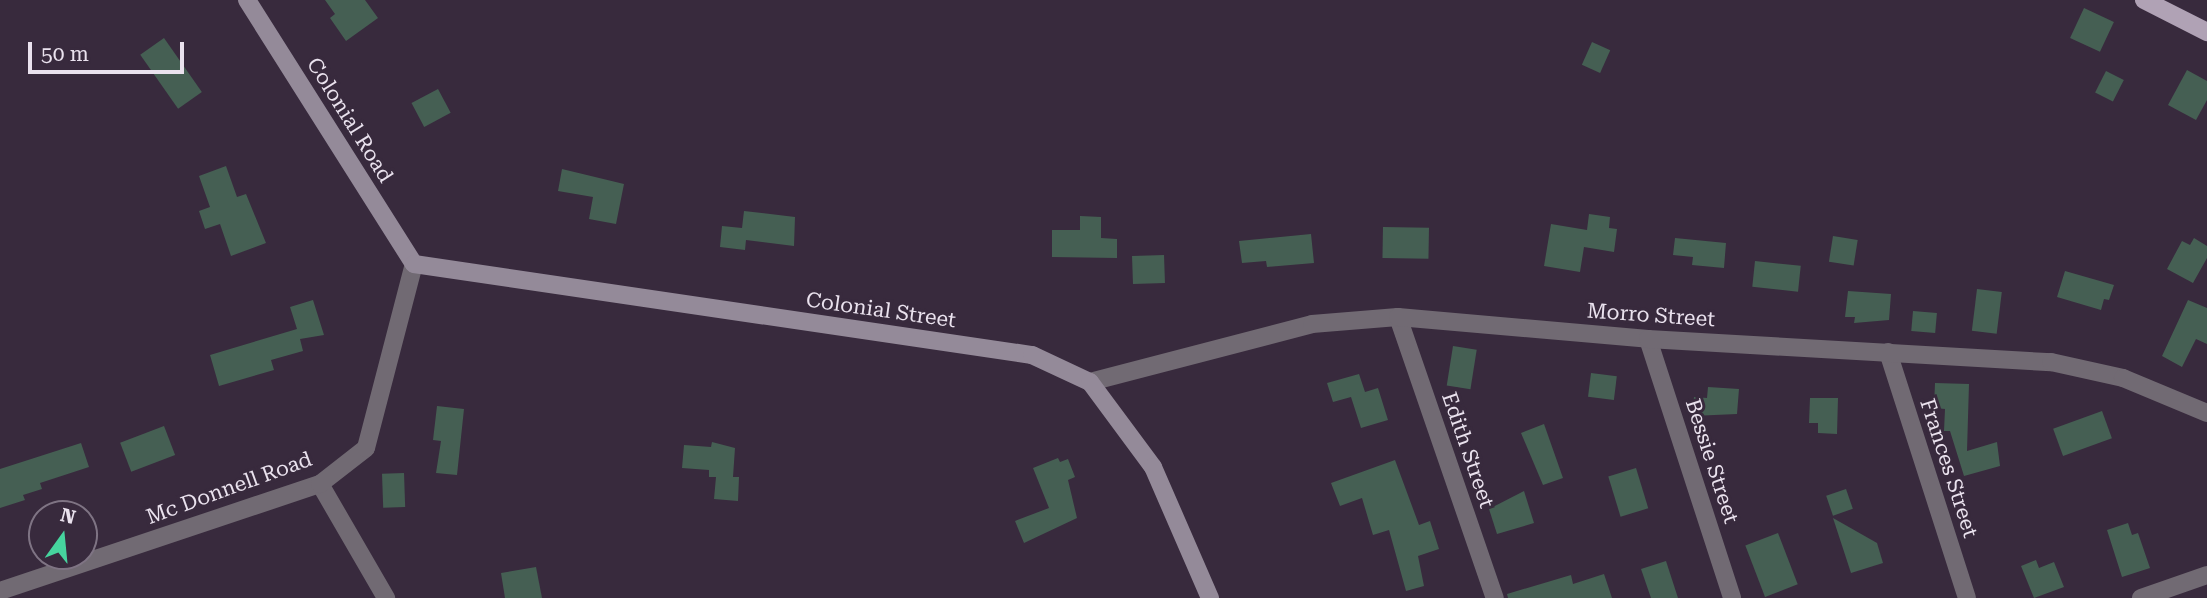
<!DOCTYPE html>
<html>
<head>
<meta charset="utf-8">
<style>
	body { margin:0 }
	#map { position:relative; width:2207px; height:598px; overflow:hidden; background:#382a3d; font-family:"Roboto Serif",serif }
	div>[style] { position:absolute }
	.building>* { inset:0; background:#455f53; transform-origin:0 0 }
	.street>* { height:18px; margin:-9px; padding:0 9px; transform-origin:9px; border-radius:9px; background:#716a73 }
	.secondary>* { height:18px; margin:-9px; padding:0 9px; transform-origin:9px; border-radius:9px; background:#948a99 }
	.primary>* { height:18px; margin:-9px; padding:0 9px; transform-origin:9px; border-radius:9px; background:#b0a2b5 }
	span { translate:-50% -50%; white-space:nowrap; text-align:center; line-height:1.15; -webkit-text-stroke:6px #382a3d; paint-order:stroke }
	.street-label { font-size:21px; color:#eae2ee }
	.north { position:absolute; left:28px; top:500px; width:70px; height:70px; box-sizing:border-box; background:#382a3d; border:2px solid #7f7484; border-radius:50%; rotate:15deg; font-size:19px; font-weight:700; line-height:28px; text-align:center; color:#eae2ee }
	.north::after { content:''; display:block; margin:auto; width:24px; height:32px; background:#46d49e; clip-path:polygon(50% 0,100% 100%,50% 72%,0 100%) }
	.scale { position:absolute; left:28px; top:42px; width:156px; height:32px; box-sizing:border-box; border:4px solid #eae2ee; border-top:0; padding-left:9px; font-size:21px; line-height:24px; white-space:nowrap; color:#eae2ee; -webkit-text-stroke:5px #382a3d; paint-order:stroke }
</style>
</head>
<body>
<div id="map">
	<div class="building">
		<div style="clip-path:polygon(325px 0,365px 0,378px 18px,346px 41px,330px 18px,335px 14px)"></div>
		<div style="left:2084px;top:8px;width:33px;height:33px;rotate:25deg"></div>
		<div style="left:164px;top:38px;width:66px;height:29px;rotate:55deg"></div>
		<div style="left:1592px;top:42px;width:20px;height:25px;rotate:24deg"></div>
		<div style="clip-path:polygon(2187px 70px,2207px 81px,2207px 100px,2196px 120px,2168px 105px)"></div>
		<div style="left:2106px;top:71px;width:20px;height:24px;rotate:27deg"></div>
		<div style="left:438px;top:89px;width:27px;height:30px;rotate:62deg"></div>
		<div style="clip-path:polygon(226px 166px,237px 197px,246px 194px,266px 243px,231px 256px,220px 224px,205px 229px,199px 211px,210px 207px,199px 176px)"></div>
		<div style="clip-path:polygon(562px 169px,624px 184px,616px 224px,589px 219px,593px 197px,558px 191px)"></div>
		<div style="clip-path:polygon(744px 211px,795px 217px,794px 246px,746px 240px,745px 250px,720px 247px,722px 226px,742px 228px)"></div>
		<div style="clip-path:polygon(1589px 214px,1610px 217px,1609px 228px,1617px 229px,1614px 252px,1584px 247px,1580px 272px,1544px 266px,1551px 224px,1587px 230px)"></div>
		<div style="clip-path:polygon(1080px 216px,1101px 217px,1101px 238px,1117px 239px,1117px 258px,1052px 257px,1052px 230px,1080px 230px)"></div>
		<div style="left:1383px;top:227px;width:46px;height:31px;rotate:1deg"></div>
		<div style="clip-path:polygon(1311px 234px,1314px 263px,1267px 267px,1266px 261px,1242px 263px,1239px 241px)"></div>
		<div style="left:1833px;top:236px;width:25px;height:26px;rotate:9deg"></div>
		<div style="clip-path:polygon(1675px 238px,1726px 243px,1724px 268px,1692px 265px,1693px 257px,1673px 255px)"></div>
		<div style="clip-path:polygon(2194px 238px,2207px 246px,2207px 258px,2193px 283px,2167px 269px,2182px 241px,2190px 245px)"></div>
		<div style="left:1164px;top:255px;width:28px;height:32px;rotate:88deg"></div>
		<div style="left:1755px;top:261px;width:46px;height:26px;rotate:6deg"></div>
		<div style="clip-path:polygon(2065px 271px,2114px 285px,2109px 300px,2104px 299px,2101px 310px,2057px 297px)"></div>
		<div style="left:1977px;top:289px;width:25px;height:42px;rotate:7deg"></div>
		<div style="clip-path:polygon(1848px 291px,1891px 294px,1889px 320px,1854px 323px,1855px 317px,1845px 317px)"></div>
		<div style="clip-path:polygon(313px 300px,324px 335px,300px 339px,303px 351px,271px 360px,274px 370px,219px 386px,210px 355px,297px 329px,290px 307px)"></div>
		<div style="clip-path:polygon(2188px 300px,2207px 308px,2207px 344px,2196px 339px,2182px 367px,2162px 356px)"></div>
		<div style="left:1913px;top:311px;width:24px;height:20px;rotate:5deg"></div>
		<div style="left:1453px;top:346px;width:24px;height:40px;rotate:9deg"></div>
		<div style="left:1591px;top:373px;width:26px;height:24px;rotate:7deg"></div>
		<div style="clip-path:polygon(1359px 374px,1365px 392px,1378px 388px,1388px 420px,1361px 428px,1351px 397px,1333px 402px,1327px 383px)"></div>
		<div style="clip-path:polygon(1935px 383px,1969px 384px,1967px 451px,1997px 442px,2000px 466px,1964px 476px,1950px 431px,1944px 431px,1945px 409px,1934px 408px)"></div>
		<div style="clip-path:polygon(1708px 387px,1739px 389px,1737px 414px,1692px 416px,1694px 397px,1707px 398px)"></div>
		<div style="clip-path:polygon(1810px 398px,1838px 398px,1837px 434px,1818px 433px,1818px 423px,1809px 423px)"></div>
		<div style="clip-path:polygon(437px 406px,464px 409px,457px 475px,436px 473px,441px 441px,433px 440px)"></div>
		<div style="left:2102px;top:411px;width:29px;height:52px;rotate:70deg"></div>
		<div style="clip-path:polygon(1544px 424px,1563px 478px,1543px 485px,1521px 433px)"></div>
		<div style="left:164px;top:426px;width:31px;height:47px;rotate:69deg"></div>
		<div style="clip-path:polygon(712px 442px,735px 448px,733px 477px,739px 477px,738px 501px,714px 499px,716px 477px,709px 477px,709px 470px,682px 468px,684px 445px,711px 447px)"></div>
		<div style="clip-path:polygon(81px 443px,89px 467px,40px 483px,42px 489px,23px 495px,25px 500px,0 508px,0 469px)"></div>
		<div style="clip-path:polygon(1058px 458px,1060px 462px,1068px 459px,1075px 477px,1068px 480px,1077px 518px,1024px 543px,1015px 521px,1049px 508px,1033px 468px)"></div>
		<div style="clip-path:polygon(1395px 460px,1419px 525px,1430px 521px,1439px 549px,1418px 556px,1424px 586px,1406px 591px,1389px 530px,1373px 535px,1362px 498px,1340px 506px,1331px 483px)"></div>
		<div style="left:1636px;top:468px;width:42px;height:29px;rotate:73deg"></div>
		<div style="left:404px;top:473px;width:34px;height:22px;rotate:88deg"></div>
		<div style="left:1846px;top:489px;width:21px;height:21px;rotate:71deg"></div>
		<div style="clip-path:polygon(1524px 491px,1534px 523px,1497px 534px,1489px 509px)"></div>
		<div style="clip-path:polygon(1833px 518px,1877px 543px,1883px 563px,1851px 573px)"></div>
		<div style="clip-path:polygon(2128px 523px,2132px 535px,2138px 533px,2150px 568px,2122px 577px,2107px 530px)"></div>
		<div style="left:1778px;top:533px;width:55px;height:35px;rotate:69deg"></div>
		<div style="clip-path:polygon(2036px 560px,2039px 568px,2054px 562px,2064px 587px,2034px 598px,2021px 566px)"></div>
		<div style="clip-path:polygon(1666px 561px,1678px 598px,1651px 598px,1641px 569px)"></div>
		<div style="clip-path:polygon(536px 567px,542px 598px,505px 598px,501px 573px)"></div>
		<div style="clip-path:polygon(1604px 574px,1612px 598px,1508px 598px,1507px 594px,1571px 575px,1573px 584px)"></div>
	</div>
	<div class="street">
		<div style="left:1398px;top:317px;width:297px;rotate:71deg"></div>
		<div style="left:1648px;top:339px;width:272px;rotate:72deg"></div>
		<div style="left:1888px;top:352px;width:258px;rotate:72.2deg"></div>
		<div style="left:1090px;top:382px;width:229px;rotate:-14.6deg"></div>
		<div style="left:1312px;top:324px;width:86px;rotate:-4.7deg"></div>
		<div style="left:1398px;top:317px;width:251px;rotate:5deg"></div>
		<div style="left:1648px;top:339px;width:404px;rotate:3.3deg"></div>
		<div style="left:2051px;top:362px;width:74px;rotate:12.5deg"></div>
		<div style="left:2123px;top:378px;width:91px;rotate:22.6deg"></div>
		<div style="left:320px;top:484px;width:132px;rotate:59.9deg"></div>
		<div style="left:0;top:591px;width:337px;rotate:-18.5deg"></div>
		<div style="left:320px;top:484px;width:58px;rotate:-38deg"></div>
		<div style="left:366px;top:448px;width:190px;rotate:-75.4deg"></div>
		<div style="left:2141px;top:598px;width:70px;rotate:-19.2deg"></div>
	</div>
	<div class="secondary">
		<div style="left:247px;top:0;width:312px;rotate:57.7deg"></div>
		<div style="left:414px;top:264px;width:625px;rotate:8.38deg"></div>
		<div style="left:1032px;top:355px;width:64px;rotate:25deg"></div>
		<div style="left:1090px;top:382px;width:106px;rotate:53.5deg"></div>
		<div style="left:1153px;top:467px;width:143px;rotate:66.5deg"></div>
	</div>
	<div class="primary">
		<div style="left:2144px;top:0;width:71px;rotate:26.9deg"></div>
	</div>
	<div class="street-label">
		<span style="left:350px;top:120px;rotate:58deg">Colonial Road</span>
		<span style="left:881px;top:310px;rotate:8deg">Colonial Street</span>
		<span style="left:1651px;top:315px;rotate:4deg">Morro Street</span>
		<span style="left:1468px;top:450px;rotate:71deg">Edith Street</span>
		<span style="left:1712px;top:461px;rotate:72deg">Bessie Street</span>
		<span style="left:1949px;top:468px;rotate:72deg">Frances Street</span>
		<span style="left:229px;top:488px;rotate:-20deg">Mc Donnell Road</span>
	</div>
	<div class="north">N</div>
	<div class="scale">50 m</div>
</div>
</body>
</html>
